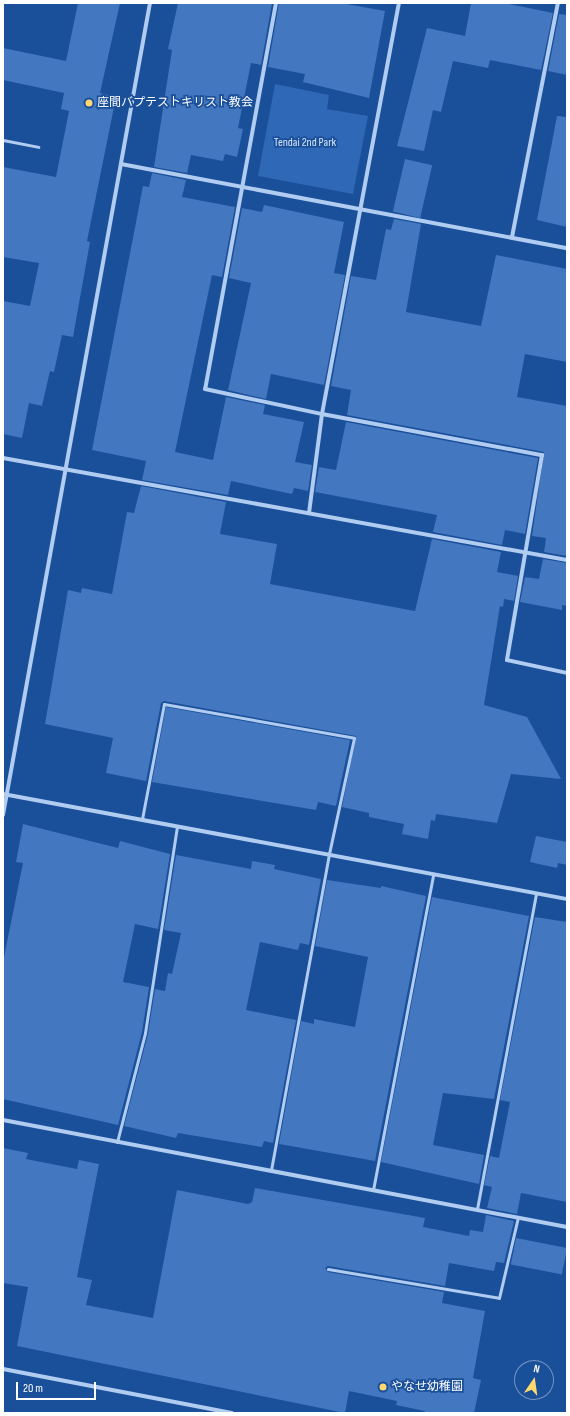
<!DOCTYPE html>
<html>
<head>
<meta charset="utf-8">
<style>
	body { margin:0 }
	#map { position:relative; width:570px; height:1416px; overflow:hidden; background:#1a4f99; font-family:"Sofia Sans Condensed","Noto Sans JP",sans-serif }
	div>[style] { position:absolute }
	.green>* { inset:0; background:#2e68b6 }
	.building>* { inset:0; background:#4377c0; transform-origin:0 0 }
	.service>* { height:3px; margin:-1.5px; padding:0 1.5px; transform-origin:1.5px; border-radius:1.5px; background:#b0ccf1 }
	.minor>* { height:4px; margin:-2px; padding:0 2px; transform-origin:2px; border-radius:2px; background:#b0ccf1 }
	.dots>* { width:11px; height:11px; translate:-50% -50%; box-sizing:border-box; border:2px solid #1a4f99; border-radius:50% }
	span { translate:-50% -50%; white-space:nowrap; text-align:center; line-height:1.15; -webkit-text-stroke:3.5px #1a4f99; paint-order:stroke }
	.poi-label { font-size:12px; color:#fff }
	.left { translate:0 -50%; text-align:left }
	.park-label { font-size:12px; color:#d7e7fc }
	.frame { position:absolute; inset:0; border:4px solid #fff; pointer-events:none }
	.north { position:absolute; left:514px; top:1360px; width:40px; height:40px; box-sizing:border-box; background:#1a4f99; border:1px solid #7695c2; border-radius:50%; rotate:13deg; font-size:11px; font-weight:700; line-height:16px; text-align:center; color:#fff }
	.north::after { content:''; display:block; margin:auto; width:14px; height:18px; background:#ffd96f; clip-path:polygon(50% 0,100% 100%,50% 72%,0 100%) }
	.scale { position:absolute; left:16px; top:1382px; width:80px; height:18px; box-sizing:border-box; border:2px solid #fff; border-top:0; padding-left:5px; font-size:12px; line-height:14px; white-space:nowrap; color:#fff; -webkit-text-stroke:3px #1a4f99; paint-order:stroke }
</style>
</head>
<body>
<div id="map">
	<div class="green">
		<div style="clip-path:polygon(275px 84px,329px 95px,327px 109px,368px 116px,353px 194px,258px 176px)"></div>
	</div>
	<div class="building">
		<div style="clip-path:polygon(78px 3px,120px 3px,100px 93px,116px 97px,87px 241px,90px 242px,73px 337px,62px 335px,54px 372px,50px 371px,42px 406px,29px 403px,22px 438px,3px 434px,3px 301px,30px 306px,39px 263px,3px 257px,3px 167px,56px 177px,69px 111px,61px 109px,64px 93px,3px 80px,3px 48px,66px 61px)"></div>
		<div style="clip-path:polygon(178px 3px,272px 3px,261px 65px,251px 63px,238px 128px,243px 129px,237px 157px,225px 154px,223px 161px,191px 155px,187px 173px,154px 167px,172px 50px,168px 49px)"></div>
		<div style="clip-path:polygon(279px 3px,341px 3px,385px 11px,369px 98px,303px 82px,305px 74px,268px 67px)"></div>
		<div style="clip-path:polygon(471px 3px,505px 3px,553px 13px,541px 70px,490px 60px,488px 68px,453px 61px,441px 112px,433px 110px,424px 151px,397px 146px,427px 28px,465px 36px)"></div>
		<div style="clip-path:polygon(559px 14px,567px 15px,567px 75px,548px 71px)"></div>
		<div style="clip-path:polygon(557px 116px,567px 117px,567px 227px,537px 220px)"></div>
		<div style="left:405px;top:159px;width:28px;height:54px;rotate:13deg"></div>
		<div style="clip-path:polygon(152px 173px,186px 180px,182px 197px,235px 207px,222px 277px,212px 275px,175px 452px,213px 460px,226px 397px,265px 405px,263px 414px,304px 422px,295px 462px,312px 465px,308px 491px,294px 488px,292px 494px,231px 481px,228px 495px,142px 480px,146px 461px,92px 450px,143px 186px,149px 187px)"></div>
		<div style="clip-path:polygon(264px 205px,344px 222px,334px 273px,345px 275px,324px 385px,271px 374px,266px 399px,228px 390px,251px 283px,229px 278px,242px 208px,262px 212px)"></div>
		<div style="clip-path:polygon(394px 219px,421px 224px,406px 312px,481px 326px,496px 255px,567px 269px,567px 362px,525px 354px,517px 397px,567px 406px,567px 556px,544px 552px,546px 538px,532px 536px,544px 452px,347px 415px,351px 390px,331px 386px,351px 276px,376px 280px,386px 229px,391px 230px)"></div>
		<div style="clip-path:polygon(346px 422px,538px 458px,525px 534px,505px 530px,502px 545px,433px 532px,437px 515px,315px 492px,319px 467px,336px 470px)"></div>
		<div style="clip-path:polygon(141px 486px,226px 502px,220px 534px,277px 544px,270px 584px,361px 601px,415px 611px,432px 539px,501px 552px,497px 572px,518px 576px,514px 601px,504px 599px,503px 607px,500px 606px,484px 705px,527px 717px,561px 779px,511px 774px,497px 823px,436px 814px,435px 821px,431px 820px,428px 839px,402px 834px,404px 824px,369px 817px,369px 813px,342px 807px,356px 736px,164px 701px,161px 703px,146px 781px,106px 773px,113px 738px,45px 724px,68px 590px,81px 593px,82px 588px,112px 594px,127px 512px,134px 513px)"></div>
		<div style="clip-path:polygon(543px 559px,567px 563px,567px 606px,562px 605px,562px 610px,520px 602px,525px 577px,539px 579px)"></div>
		<div style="clip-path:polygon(166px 707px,350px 740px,336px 806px,318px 802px,316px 810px,152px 782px)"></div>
		<div style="clip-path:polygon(23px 824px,118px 848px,120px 841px,170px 854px,158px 929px,135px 924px,123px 982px,149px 987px,142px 1032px,118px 1125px,3px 1099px,3px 962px,23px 863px,16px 862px)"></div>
		<div style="clip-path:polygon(536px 836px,567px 842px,567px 865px,558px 863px,557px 868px,530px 862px)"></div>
		<div style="clip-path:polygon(176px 855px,251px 869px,252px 861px,275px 865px,274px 869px,321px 879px,309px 945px,300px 943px,298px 950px,260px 942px,246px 1010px,296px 1020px,273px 1143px,264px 1141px,262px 1147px,178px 1133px,176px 1138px,124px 1126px,148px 1034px,155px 989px,165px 991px,168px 973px,172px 974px,181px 933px,164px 930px)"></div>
		<div style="clip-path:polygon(327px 880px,381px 888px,381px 886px,426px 896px,375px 1161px,279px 1144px,301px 1021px,314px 1024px,314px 1019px,355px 1027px,368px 957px,315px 946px)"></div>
		<div style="clip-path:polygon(432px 897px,529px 916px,494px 1099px,443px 1093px,433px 1145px,484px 1155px,479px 1184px,381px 1162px)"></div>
		<div style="clip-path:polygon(535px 917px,567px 922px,567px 1202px,521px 1193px,517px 1214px,487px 1208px,492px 1187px,484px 1185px,490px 1156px,499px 1158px,510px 1102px,500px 1100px)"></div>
		<div style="clip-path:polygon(3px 1148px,28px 1153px,26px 1159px,77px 1169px,79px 1160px,99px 1164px,77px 1277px,92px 1280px,86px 1305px,153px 1318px,177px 1190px,248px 1204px,252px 1202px,255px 1188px,425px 1218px,423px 1227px,469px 1236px,470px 1230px,483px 1232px,486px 1215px,514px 1221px,504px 1263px,496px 1262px,494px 1271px,449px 1263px,445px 1286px,328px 1266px,325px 1268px,328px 1272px,444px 1292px,442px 1303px,485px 1311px,473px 1378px,481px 1380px,474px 1413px,424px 1413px,425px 1411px,396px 1405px,397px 1401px,349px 1391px,345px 1413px,17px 1346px,28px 1287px,3px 1283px)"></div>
		<div style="left:516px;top:1238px;width:52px;height:27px;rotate:11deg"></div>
	</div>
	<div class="service">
		<div style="left:3px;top:140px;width:36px;rotate:11deg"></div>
		<div style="left:142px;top:819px;width:117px;rotate:-79.2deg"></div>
		<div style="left:164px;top:704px;width:193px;rotate:10.1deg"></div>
		<div style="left:354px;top:738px;width:119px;rotate:102.2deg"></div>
		<div style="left:329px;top:854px;width:322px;rotate:100.4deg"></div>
		<div style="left:117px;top:1142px;width:113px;rotate:-75.6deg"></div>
		<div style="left:145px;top:1033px;width:209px;rotate:-81.2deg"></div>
		<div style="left:373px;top:1190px;width:322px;rotate:-79.2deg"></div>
		<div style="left:477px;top:1209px;width:321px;rotate:-79.4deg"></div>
		<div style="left:328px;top:1269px;width:173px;rotate:9.6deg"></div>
		<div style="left:499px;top:1298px;width:83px;rotate:-76.8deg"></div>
	</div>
	<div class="minor">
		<div style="left:276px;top:3px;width:392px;rotate:100.4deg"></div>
		<div style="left:205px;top:389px;width:120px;rotate:12.1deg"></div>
		<div style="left:322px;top:414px;width:224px;rotate:10.6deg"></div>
		<div style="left:542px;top:455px;width:208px;rotate:99.7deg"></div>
		<div style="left:507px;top:660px;width:61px;rotate:12.2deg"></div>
		<div style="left:121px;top:164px;width:454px;rotate:10.7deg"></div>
		<div style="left:512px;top:237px;width:238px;rotate:-78.9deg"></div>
		<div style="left:3px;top:458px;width:573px;rotate:10.25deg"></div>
		<div style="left:309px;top:513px;width:100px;rotate:-82.5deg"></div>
		<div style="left:322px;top:414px;width:418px;rotate:-79.4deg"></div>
		<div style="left:3px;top:794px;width:574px;rotate:10.55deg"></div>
		<div style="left:3px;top:815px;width:825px;rotate:-79.74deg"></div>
		<div style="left:3px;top:1120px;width:574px;rotate:10.74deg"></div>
		<div style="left:3px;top:1369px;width:233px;rotate:10.9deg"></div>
	</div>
	<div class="dots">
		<div style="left:89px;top:103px;background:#ffd96f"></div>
		<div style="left:383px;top:1387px;background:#ffd96f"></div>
	</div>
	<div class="poi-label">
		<span class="left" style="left:97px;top:103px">座間バプテストキリスト教会</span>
		<span class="left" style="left:391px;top:1387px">やなせ幼稚園</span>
	</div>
	<div class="park-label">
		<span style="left:305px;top:143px">Tendai 2nd Park</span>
	</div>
	<div class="frame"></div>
	<div class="north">N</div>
	<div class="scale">20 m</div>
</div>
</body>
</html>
